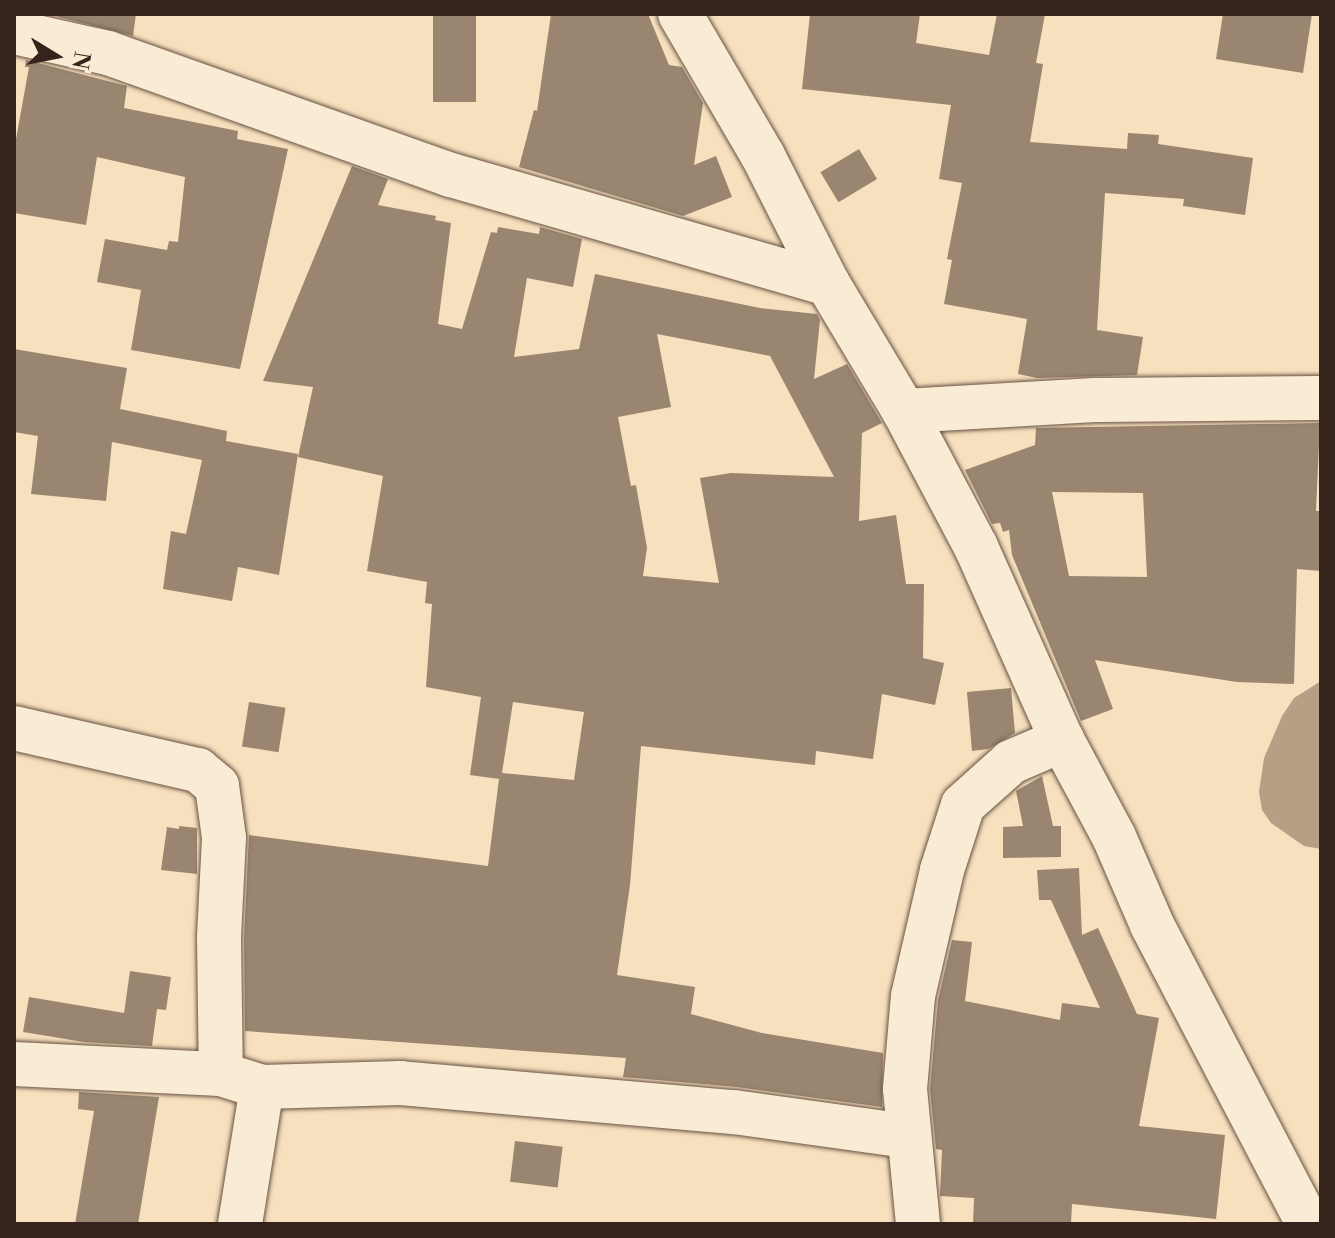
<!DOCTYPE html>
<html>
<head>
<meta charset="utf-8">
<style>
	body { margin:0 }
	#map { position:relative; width:1335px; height:1238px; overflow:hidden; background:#f7e0bd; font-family:"Libre Bodoni",serif }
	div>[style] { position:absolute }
	.water>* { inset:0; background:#b5a086 }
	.building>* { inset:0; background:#9a8570; transform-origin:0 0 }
	.roads { filter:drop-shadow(0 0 2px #665244) drop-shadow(0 0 2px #665244) }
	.minor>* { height:44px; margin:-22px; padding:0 22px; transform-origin:22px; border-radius:22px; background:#faebd4 }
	span { translate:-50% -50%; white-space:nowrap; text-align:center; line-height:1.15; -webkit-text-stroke:6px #faebd4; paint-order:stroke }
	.frame { position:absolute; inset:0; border:16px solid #36231c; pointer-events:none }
	.north { position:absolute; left:16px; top:16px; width:80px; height:80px; -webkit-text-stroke:6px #faebd4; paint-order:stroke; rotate:100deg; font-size:22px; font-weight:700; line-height:32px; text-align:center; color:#36231c }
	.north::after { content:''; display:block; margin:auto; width:28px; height:36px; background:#36231c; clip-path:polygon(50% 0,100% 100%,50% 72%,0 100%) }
</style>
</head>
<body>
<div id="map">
	<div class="water">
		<div style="clip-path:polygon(1321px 681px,1321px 849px,1304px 846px,1271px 823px,1262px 810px,1259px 792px,1264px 758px,1282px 716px,1294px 698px)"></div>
	</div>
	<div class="building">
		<div style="clip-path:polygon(48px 14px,136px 14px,133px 36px)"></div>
		<div style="left:433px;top:14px;width:43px;height:88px"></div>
		<div style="clip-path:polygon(551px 14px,648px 14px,669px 65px,682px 67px,703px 103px,694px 165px,716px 156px,732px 197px,683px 216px,519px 167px,534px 110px,537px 111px)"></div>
		<div style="clip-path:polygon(810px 14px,920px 14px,916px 43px,989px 55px,997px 14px,1045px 14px,1036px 63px,1043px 64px,1030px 142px,1127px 149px,1128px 133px,1159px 135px,1158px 144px,1253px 158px,1245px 215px,1183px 206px,1184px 199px,1105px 193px,1097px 330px,1143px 337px,1137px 375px,1037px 378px,1018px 374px,1027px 319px,944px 304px,952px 260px,947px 259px,962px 183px,939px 179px,951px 105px,802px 89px)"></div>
		<div style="clip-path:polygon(1223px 14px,1312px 14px,1303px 73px,1216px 59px)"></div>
		<div style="clip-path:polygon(26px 60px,127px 86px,124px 108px,238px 131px,237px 139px,288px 149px,240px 369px,131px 350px,141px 290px,97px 282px,105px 239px,167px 250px,169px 241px,178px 242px,185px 177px,97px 157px,86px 225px,14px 213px,14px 150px,29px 67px,25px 67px)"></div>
		<div style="left:859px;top:149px;width:35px;height:45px;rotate:59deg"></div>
		<div style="clip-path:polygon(evenodd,352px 166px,388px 179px,378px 205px,436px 216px,435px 220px,451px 223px,438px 324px,462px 329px,491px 232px,497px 233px,498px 227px,539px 234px,540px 227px,582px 239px,573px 287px,527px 278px,514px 357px,579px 349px,595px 274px,760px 308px,817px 314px,820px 320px,814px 379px,847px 364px,882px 423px,862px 433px,859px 521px,896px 515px,906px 584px,924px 584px,923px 658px,944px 663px,935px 705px,882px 694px,873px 759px,816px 751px,815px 765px,641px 746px,630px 885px,617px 975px,695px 987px,691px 1014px,762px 1033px,883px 1053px,882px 1107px,737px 1087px,623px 1077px,626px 1058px,245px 1031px,244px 938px,249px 835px,488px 866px,499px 779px,470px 775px,481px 697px,426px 687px,432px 604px,425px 603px,427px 582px,367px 571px,383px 476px,298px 457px,313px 387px,263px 381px,352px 166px,657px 334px,770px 356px,834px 477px,731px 473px,700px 478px,719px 583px,643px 576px,647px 548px,636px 485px,631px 486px,618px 417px,671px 407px,657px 334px,352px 166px,513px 702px,584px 712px,574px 780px,502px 773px,513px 702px)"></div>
		<div style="clip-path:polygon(14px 349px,127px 368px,120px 409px,227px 431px,226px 441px,298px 454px,279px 575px,238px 567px,232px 601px,163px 589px,171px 531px,186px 534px,202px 460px,112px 442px,106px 501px,31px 494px,38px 436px,14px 432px)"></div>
		<div style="clip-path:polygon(evenodd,1320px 423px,1316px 511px,1321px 511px,1321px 571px,1297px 569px,1294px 684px,1237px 682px,1095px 660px,1113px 709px,1081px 721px,1012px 555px,1009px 530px,1003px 532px,1000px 523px,992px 524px,965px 470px,1035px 445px,1036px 428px,1320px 423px,1052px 492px,1143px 493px,1147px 577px,1069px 576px,1052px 492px)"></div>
		<div style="clip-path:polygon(1011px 688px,1015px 733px,988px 749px,972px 751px,967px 692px)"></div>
		<div style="left:249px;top:702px;width:37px;height:45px;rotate:9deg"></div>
		<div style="clip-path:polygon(1042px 776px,1053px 826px,1061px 826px,1061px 857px,1003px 858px,1003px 827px,1023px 826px,1016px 791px)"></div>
		<div style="clip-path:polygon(179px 826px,197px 828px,197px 874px,161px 870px,167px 827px,179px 829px)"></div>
		<div style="clip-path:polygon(1079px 868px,1082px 935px,1098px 928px,1137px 1014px,1159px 1018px,1139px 1126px,1225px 1135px,1216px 1219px,1072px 1204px,1071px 1224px,973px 1224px,974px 1198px,940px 1196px,942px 1150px,936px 1149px,930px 1089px,938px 1000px,952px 940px,972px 942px,965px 1001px,1060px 1020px,1062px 1003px,1100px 1008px,1051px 900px,1039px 900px,1037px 870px)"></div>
		<div style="clip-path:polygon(130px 971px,171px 977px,166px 1010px,157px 1009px,152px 1046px,84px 1042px,23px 1032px,29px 997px,124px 1013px)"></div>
		<div style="clip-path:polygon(79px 1092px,159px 1097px,138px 1224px,75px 1224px,94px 1111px,78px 1109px)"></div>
		<div style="left:515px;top:1141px;width:48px;height:41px;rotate:7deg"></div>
	</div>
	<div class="roads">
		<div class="minor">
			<div style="left:680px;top:14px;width:164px;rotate:59.7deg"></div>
			<div style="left:763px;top:156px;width:144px;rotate:63.1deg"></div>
			<div style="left:828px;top:284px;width:148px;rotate:59.1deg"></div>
			<div style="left:904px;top:411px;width:154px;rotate:62.1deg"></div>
			<div style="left:976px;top:547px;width:211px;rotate:66deg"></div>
			<div style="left:1062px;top:740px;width:110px;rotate:61.8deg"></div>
			<div style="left:1114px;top:837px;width:96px;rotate:66.6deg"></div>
			<div style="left:1152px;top:925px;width:337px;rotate:62.4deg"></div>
			<div style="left:14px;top:32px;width:96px;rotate:12.6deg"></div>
			<div style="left:108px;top:53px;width:364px;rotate:19.6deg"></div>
			<div style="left:451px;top:175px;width:392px;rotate:16.1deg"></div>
			<div style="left:904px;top:411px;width:191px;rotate:-3.3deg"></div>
			<div style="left:1095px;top:400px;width:226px;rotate:-0.5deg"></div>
			<div style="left:14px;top:728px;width:189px;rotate:12.9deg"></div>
			<div style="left:198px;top:770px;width:25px;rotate:40deg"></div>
			<div style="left:217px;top:786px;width:52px;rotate:82.3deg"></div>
			<div style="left:224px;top:838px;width:100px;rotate:92.9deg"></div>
			<div style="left:219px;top:938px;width:136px;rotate:89.2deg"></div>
			<div style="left:14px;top:1064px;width:207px;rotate:2.8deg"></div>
			<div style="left:221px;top:1074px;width:43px;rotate:17.6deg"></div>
			<div style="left:262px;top:1087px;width:138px;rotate:-1.7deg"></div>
			<div style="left:400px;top:1083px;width:335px;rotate:5deg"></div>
			<div style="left:734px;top:1112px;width:176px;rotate:7.9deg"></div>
			<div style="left:240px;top:1224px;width:139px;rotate:-80.9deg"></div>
			<div style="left:918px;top:1224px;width:136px;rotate:-95.5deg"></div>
			<div style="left:905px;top:1089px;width:93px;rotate:-85.1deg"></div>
			<div style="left:913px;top:996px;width:129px;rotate:-77deg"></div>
			<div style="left:942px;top:870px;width:68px;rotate:-72.1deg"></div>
			<div style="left:963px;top:805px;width:64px;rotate:-41.9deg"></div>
			<div style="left:1011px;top:762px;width:56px;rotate:-23.3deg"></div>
		</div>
	</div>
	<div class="frame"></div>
	<div class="north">N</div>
</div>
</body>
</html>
